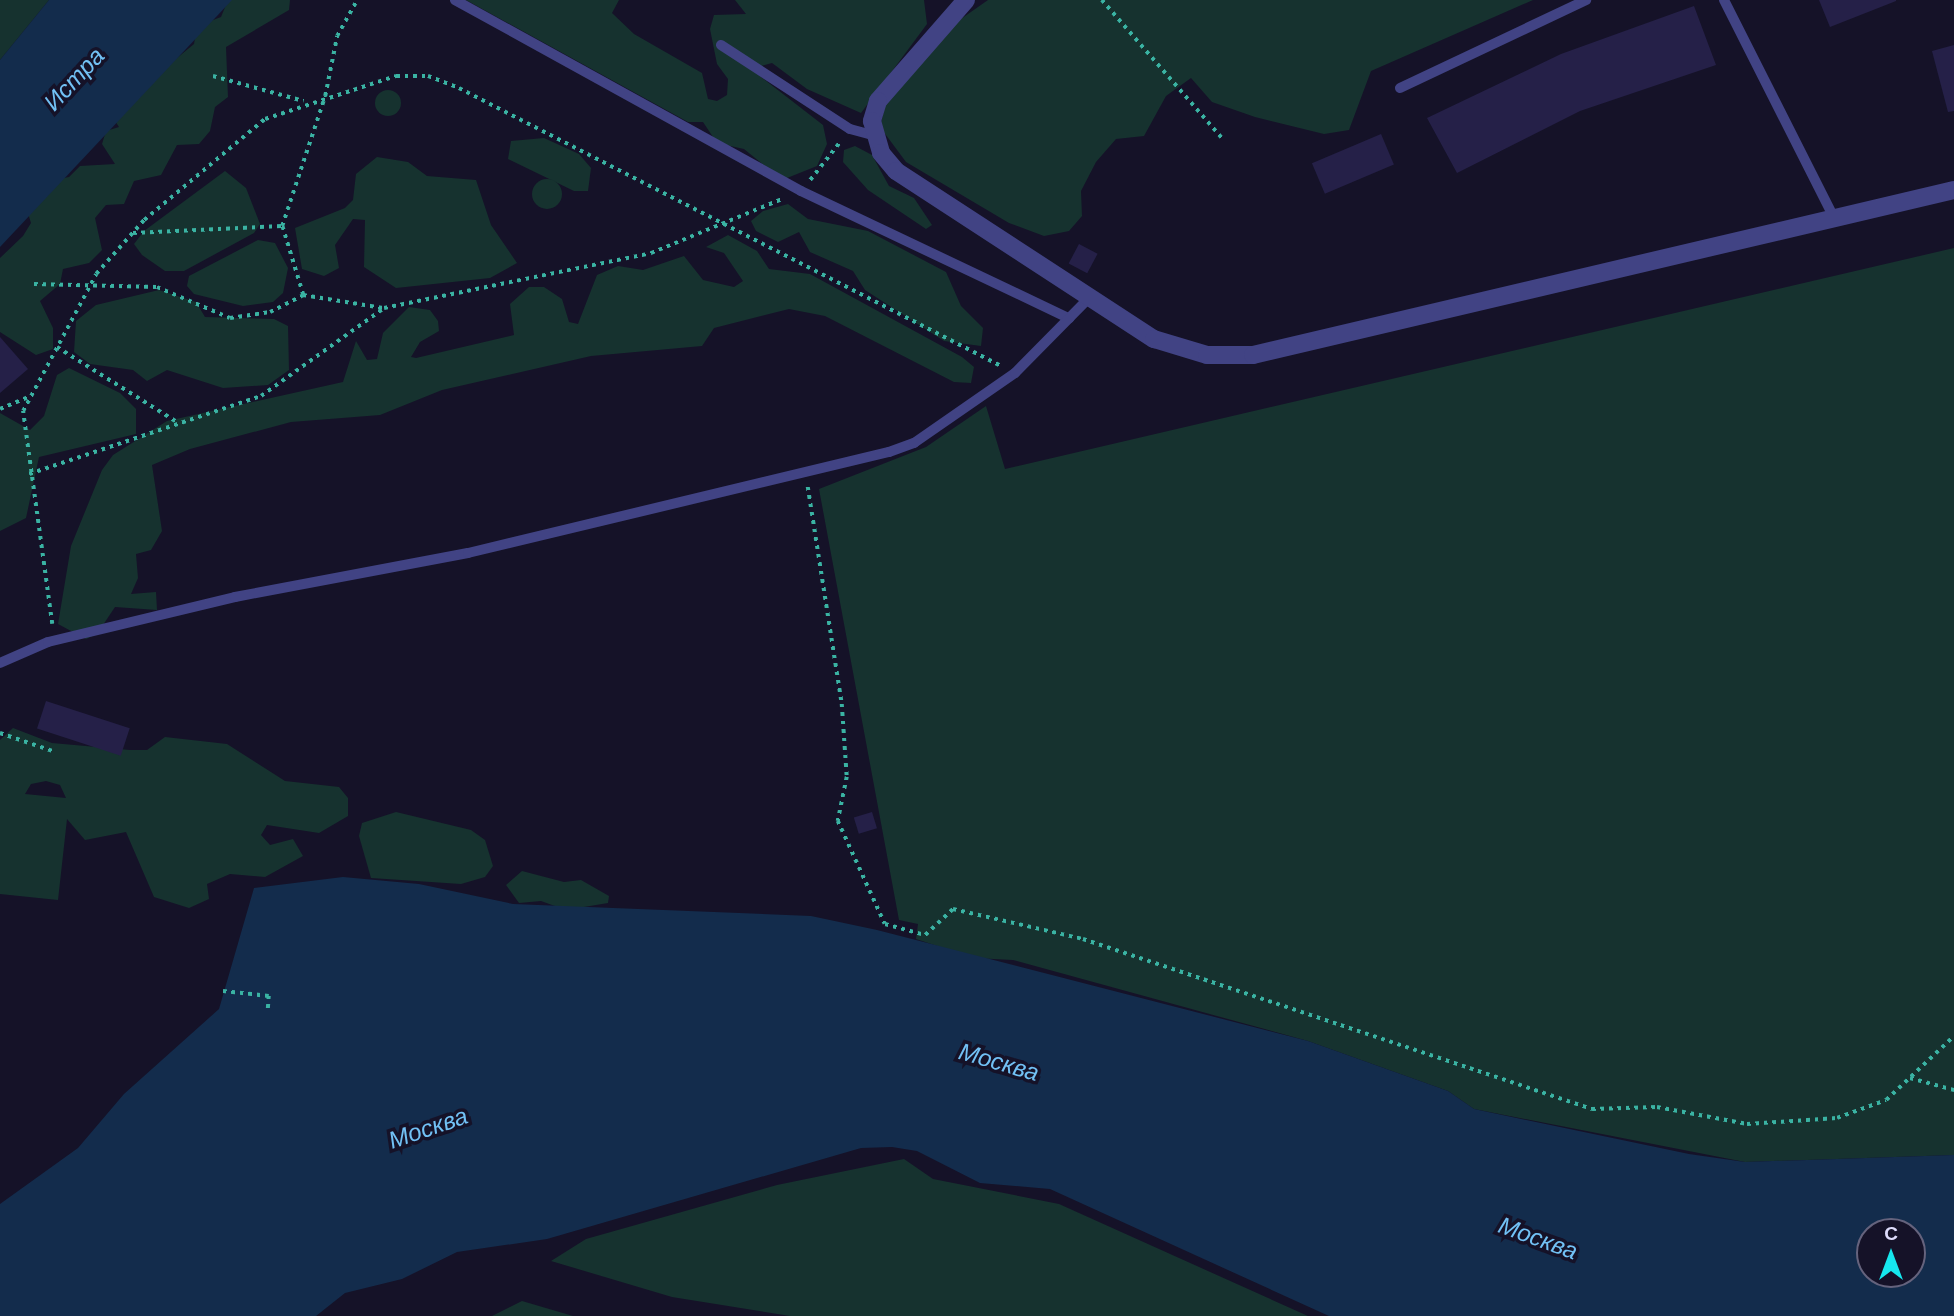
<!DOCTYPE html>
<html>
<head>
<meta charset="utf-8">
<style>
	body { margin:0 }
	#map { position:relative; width:1954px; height:1316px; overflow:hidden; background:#151228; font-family:"DM Sans",sans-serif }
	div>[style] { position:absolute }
	.green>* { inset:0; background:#16322f }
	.round { border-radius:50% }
	.water>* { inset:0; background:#132c4c }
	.building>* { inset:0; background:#252048; transform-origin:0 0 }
	.path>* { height:3.5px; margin-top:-1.75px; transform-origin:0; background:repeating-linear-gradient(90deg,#3ab3a3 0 3.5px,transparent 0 8.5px) }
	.lane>* { height:10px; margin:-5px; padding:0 5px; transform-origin:5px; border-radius:5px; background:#414384 }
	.street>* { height:18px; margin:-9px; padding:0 9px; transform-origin:9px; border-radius:9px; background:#414384 }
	span { translate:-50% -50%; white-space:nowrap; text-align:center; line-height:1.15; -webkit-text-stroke:7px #151228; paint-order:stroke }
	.water-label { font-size:24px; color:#72c1f5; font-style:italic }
	.north { position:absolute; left:1856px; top:1218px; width:70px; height:70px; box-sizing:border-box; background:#151228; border:2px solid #65637d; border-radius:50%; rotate:0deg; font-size:19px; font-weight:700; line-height:28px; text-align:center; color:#dedcfc }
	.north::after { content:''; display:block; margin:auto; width:24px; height:32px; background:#16e7ee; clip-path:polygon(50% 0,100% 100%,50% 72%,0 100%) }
</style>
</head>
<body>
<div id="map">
	<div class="green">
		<div style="clip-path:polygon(0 0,49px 0,0 60px)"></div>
		<div style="clip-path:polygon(228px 0,290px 0,289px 10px,226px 47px,228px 97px,215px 107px,210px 131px,199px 144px,177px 145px,161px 175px,134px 181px,124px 204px,106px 205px,95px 218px,102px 250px,89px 263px,63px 269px,60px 284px,40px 301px,53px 328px,53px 349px,36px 355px,0 332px,0 258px,23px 236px,31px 223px,27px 210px,49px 181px,69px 177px,80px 166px,115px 164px,102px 144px,106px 131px,119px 127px,110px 113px,194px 44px,197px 26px,221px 17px)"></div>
		<div style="clip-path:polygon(466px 0,619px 0,612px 13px,634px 34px,702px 73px,708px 99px,717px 101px,727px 95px,728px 79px,717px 64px,710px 29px,714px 15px,746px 14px,735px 0,924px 0,927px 24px,861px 113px,807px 89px,772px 63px,757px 67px,761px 77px,823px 125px,827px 144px,817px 166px,782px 180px,744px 149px,717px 143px,703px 122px,688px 122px)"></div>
		<div style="clip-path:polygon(988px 0,1533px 0,1371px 71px,1349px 130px,1324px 134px,1255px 117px,1212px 102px,1191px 78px,1166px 96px,1144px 136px,1116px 139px,1096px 162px,1081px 191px,1082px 216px,1069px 231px,1044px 236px,1009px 223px,906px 162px,880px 127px,886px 102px,948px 28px)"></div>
		<div class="round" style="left:375px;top:90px;width:26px;height:26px"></div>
		<div style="clip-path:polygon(544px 138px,579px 154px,591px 168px,588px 191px,574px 191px,508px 159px,511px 141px)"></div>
		<div style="clip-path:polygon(855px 146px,872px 155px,889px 186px,914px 198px,932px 225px,926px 229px,868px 190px,843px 162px,844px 150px)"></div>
		<div style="clip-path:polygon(377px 157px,408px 162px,427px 176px,476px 180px,491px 225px,517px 263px,490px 278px,396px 288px,364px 267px,365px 220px,353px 219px,335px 245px,339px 268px,324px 276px,302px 269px,295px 228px,345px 208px,353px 200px,356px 174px)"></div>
		<div style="clip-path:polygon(225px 171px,246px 188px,260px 224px,254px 233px,184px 271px,165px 271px,142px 255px,134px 244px,144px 231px)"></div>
		<div class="round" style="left:532px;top:179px;width:30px;height:30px"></div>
		<div style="clip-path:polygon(788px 204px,808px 219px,868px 231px,946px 272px,961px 306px,983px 328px,981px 346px,944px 341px,865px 290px,853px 271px,810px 252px,799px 232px,778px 242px,756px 231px,751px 221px,763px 211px)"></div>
		<div style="clip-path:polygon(728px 235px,757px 251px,769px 269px,810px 274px,962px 357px,974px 367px,971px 383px,954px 382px,825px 316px,789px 309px,714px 328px,702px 346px,591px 356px,442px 390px,380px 415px,291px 422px,190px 449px,152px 465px,162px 531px,151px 550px,136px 554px,138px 578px,131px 594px,156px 592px,157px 610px,115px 607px,97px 634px,86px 639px,58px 624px,71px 546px,102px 470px,113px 455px,167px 421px,343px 382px,356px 341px,367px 360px,377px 359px,383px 333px,409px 307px,430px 310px,438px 321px,439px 331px,420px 342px,411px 357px,416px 358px,514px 335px,510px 304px,529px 287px,544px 287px,562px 299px,569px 322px,578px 324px,597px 275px,618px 266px,643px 270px,684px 256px,703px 280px,734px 287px,743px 281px,724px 253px,706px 247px)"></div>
		<div style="clip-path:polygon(258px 240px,275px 243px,288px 268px,283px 293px,273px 302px,243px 306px,194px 294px,187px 286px,189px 276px)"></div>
		<div style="clip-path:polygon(1954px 248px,1954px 1155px,1745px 1162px,1474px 1109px,1448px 1091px,1308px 1041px,1013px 960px,974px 958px,916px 939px,918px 924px,899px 920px,819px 489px,926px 447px,986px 406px,1005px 469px)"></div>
		<div style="clip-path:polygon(159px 290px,196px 302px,205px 317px,274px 319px,288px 326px,289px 370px,268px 385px,223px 388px,167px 370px,147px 381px,133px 370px,90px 364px,74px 352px,76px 321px,96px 305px)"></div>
		<div style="clip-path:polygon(69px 368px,120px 393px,136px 409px,136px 434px,39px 457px,26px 518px,0 531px,0 413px,30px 430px,44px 416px,57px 375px)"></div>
		<div style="clip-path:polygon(evenodd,13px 728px,52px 743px,130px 750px,147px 750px,165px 737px,227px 744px,285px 781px,339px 787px,348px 798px,348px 816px,319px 833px,267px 825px,261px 835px,270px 845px,293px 839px,303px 856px,265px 877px,230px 874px,207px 884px,209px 899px,189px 908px,154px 897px,126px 832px,85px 840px,67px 819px,58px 900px,0 894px,0 740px,13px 728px,46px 781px,60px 785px,66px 798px,25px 794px,31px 784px,46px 781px)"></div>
		<div style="clip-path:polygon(396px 812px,471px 830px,485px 840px,493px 866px,485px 877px,461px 884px,371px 878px,359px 836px,362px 823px)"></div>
		<div style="clip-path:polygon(522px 871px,564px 882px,581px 880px,609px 896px,608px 903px,566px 910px,541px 901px,519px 903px,506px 885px)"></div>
		<div style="clip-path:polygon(904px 1159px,933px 1179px,1059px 1204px,1308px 1316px,790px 1316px,672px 1297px,551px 1261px,586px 1239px,777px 1185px)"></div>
		<div style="clip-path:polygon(522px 1301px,573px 1316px,492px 1316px)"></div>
	</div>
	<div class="water">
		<div style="clip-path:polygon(49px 0,232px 0,0 247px,0 60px)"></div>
		<div style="clip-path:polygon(evenodd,343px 877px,419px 884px,513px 904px,811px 916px,877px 930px,1308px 1041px,1448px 1091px,1474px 1109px,1689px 1154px,1745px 1162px,1954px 1155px,1954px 1316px,1329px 1316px,1050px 1189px,980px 1183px,917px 1151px,892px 1147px,861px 1148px,547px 1239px,457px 1252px,402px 1279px,345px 1293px,316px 1316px,0 1316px,0 1204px,78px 1148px,124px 1094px,219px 1009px,254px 888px,343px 877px,1912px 1232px,1912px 1274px,1870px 1274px,1870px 1232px,1912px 1232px)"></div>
	</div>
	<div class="building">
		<div style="clip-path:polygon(1819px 0,1896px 0,1896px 1px,1830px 27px)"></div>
		<div style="clip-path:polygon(1694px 6px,1716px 65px,1580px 111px,1457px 173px,1427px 118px,1561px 54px)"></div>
		<div style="clip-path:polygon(1954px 45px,1954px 111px,1948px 112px,1932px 51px)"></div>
		<div style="left:1381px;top:134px;width:33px;height:75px;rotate:67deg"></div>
		<div style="left:1079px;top:244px;width:21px;height:22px;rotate:28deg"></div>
		<div style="clip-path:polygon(0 337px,28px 369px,0 393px)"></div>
		<div style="left:46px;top:701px;width:88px;height:29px;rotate:18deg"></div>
		<div style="left:872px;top:812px;width:17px;height:19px;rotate:73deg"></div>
	</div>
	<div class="path">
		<div style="left:1102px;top:0;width:184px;rotate:49deg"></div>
		<div style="left:213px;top:76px;width:94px;rotate:15.4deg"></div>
		<div style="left:810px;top:180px;width:48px;rotate:-51.7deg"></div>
		<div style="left:133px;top:233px;width:149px;rotate:-2.7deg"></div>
		<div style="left:34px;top:284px;width:123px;rotate:1.4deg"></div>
		<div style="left:157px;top:287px;width:79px;rotate:23deg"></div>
		<div style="left:230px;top:318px;width:40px;rotate:-8.5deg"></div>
		<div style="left:270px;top:312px;width:37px;rotate:-27deg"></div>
		<div style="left:303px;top:295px;width:81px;rotate:9.2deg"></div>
		<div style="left:303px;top:295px;width:72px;rotate:-106.9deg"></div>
		<div style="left:282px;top:226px;width:137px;rotate:-71.7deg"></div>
		<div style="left:325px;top:96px;width:61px;rotate:-78.7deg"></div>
		<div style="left:337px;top:36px;width:41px;rotate:-60.9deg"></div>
		<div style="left:57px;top:347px;width:142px;rotate:32deg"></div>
		<div style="left:0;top:409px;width:33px;rotate:-23deg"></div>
		<div style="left:29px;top:474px;width:245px;rotate:-18.6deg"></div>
		<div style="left:261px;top:396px;width:151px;rotate:-35.6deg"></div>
		<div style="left:384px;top:308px;width:273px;rotate:-11.6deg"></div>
		<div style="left:651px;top:253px;width:142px;rotate:-22.4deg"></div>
		<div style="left:808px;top:487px;width:220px;rotate:81.1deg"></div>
		<div style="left:842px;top:704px;width:73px;rotate:86.1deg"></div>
		<div style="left:847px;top:777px;width:45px;rotate:101.6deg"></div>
		<div style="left:838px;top:821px;width:113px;rotate:65.5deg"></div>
		<div style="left:885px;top:924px;width:41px;rotate:15.4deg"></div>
		<div style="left:925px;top:935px;width:38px;rotate:-43deg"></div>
		<div style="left:953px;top:909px;width:133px;rotate:13deg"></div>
		<div style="left:1083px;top:939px;width:537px;rotate:18.47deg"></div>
		<div style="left:1592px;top:1109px;width:65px;rotate:-1.8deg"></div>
		<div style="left:1657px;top:1107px;width:92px;rotate:10.7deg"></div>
		<div style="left:1747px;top:1124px;width:90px;rotate:-3.8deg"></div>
		<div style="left:1837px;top:1118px;width:52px;rotate:-20.2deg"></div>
		<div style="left:1886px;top:1100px;width:93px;rotate:-43.3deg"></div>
		<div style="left:52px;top:624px;width:215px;rotate:-97.8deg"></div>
		<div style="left:23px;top:411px;width:155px;rotate:-61.9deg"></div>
		<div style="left:96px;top:274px;width:72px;rotate:-48.4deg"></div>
		<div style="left:144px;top:220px;width:158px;rotate:-39.9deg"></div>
		<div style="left:265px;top:119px;width:138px;rotate:-18.2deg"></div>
		<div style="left:396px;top:76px;width:32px"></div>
		<div style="left:428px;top:76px;width:33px;rotate:21deg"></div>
		<div style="left:459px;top:88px;width:609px;rotate:27.15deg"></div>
		<div style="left:0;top:733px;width:56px;rotate:18.8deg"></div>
		<div style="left:223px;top:991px;width:46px;rotate:6.2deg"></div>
		<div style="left:269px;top:996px;width:16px;rotate:94deg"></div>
		<div style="left:1910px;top:1078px;width:46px;rotate:15.3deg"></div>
	</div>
	<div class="lane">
		<div style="left:455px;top:0;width:395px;rotate:28.9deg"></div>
		<div style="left:801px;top:191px;width:297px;rotate:25.4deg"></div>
		<div style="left:1724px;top:0;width:244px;rotate:63.2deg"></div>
		<div style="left:721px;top:45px;width:154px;rotate:33.1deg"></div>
		<div style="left:850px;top:129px;width:24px;rotate:15deg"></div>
		<div style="left:1400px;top:88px;width:206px;rotate:-25.3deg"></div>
		<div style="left:0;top:663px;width:52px;rotate:-23.6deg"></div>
		<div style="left:48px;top:642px;width:192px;rotate:-13.5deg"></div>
		<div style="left:235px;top:597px;width:237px;rotate:-10.7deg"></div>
		<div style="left:468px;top:553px;width:433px;rotate:-13.5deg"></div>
		<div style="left:889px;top:452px;width:27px;rotate:-20deg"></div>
		<div style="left:914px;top:443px;width:123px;rotate:-34.7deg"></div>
		<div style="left:1015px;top:373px;width:105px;rotate:-45.4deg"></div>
	</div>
	<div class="street">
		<div style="left:966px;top:0;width:134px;rotate:131.1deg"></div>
		<div style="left:878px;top:101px;width:21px;rotate:107deg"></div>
		<div style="left:872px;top:121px;width:33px;rotate:74deg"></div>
		<div style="left:881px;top:153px;width:23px;rotate:50deg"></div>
		<div style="left:896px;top:171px;width:308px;rotate:33.1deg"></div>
		<div style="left:1154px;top:339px;width:55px;rotate:16.8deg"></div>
		<div style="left:1207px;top:355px;width:46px"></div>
		<div style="left:1253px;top:355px;width:720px;rotate:-13.25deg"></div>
	</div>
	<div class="water-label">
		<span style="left:74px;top:79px;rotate:-47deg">Истра</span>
		<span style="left:999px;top:1062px;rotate:16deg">Москва</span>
		<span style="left:428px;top:1128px;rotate:-19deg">Москва</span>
		<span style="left:1538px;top:1238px;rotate:20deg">Москва</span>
	</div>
	<div class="north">С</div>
</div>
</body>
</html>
